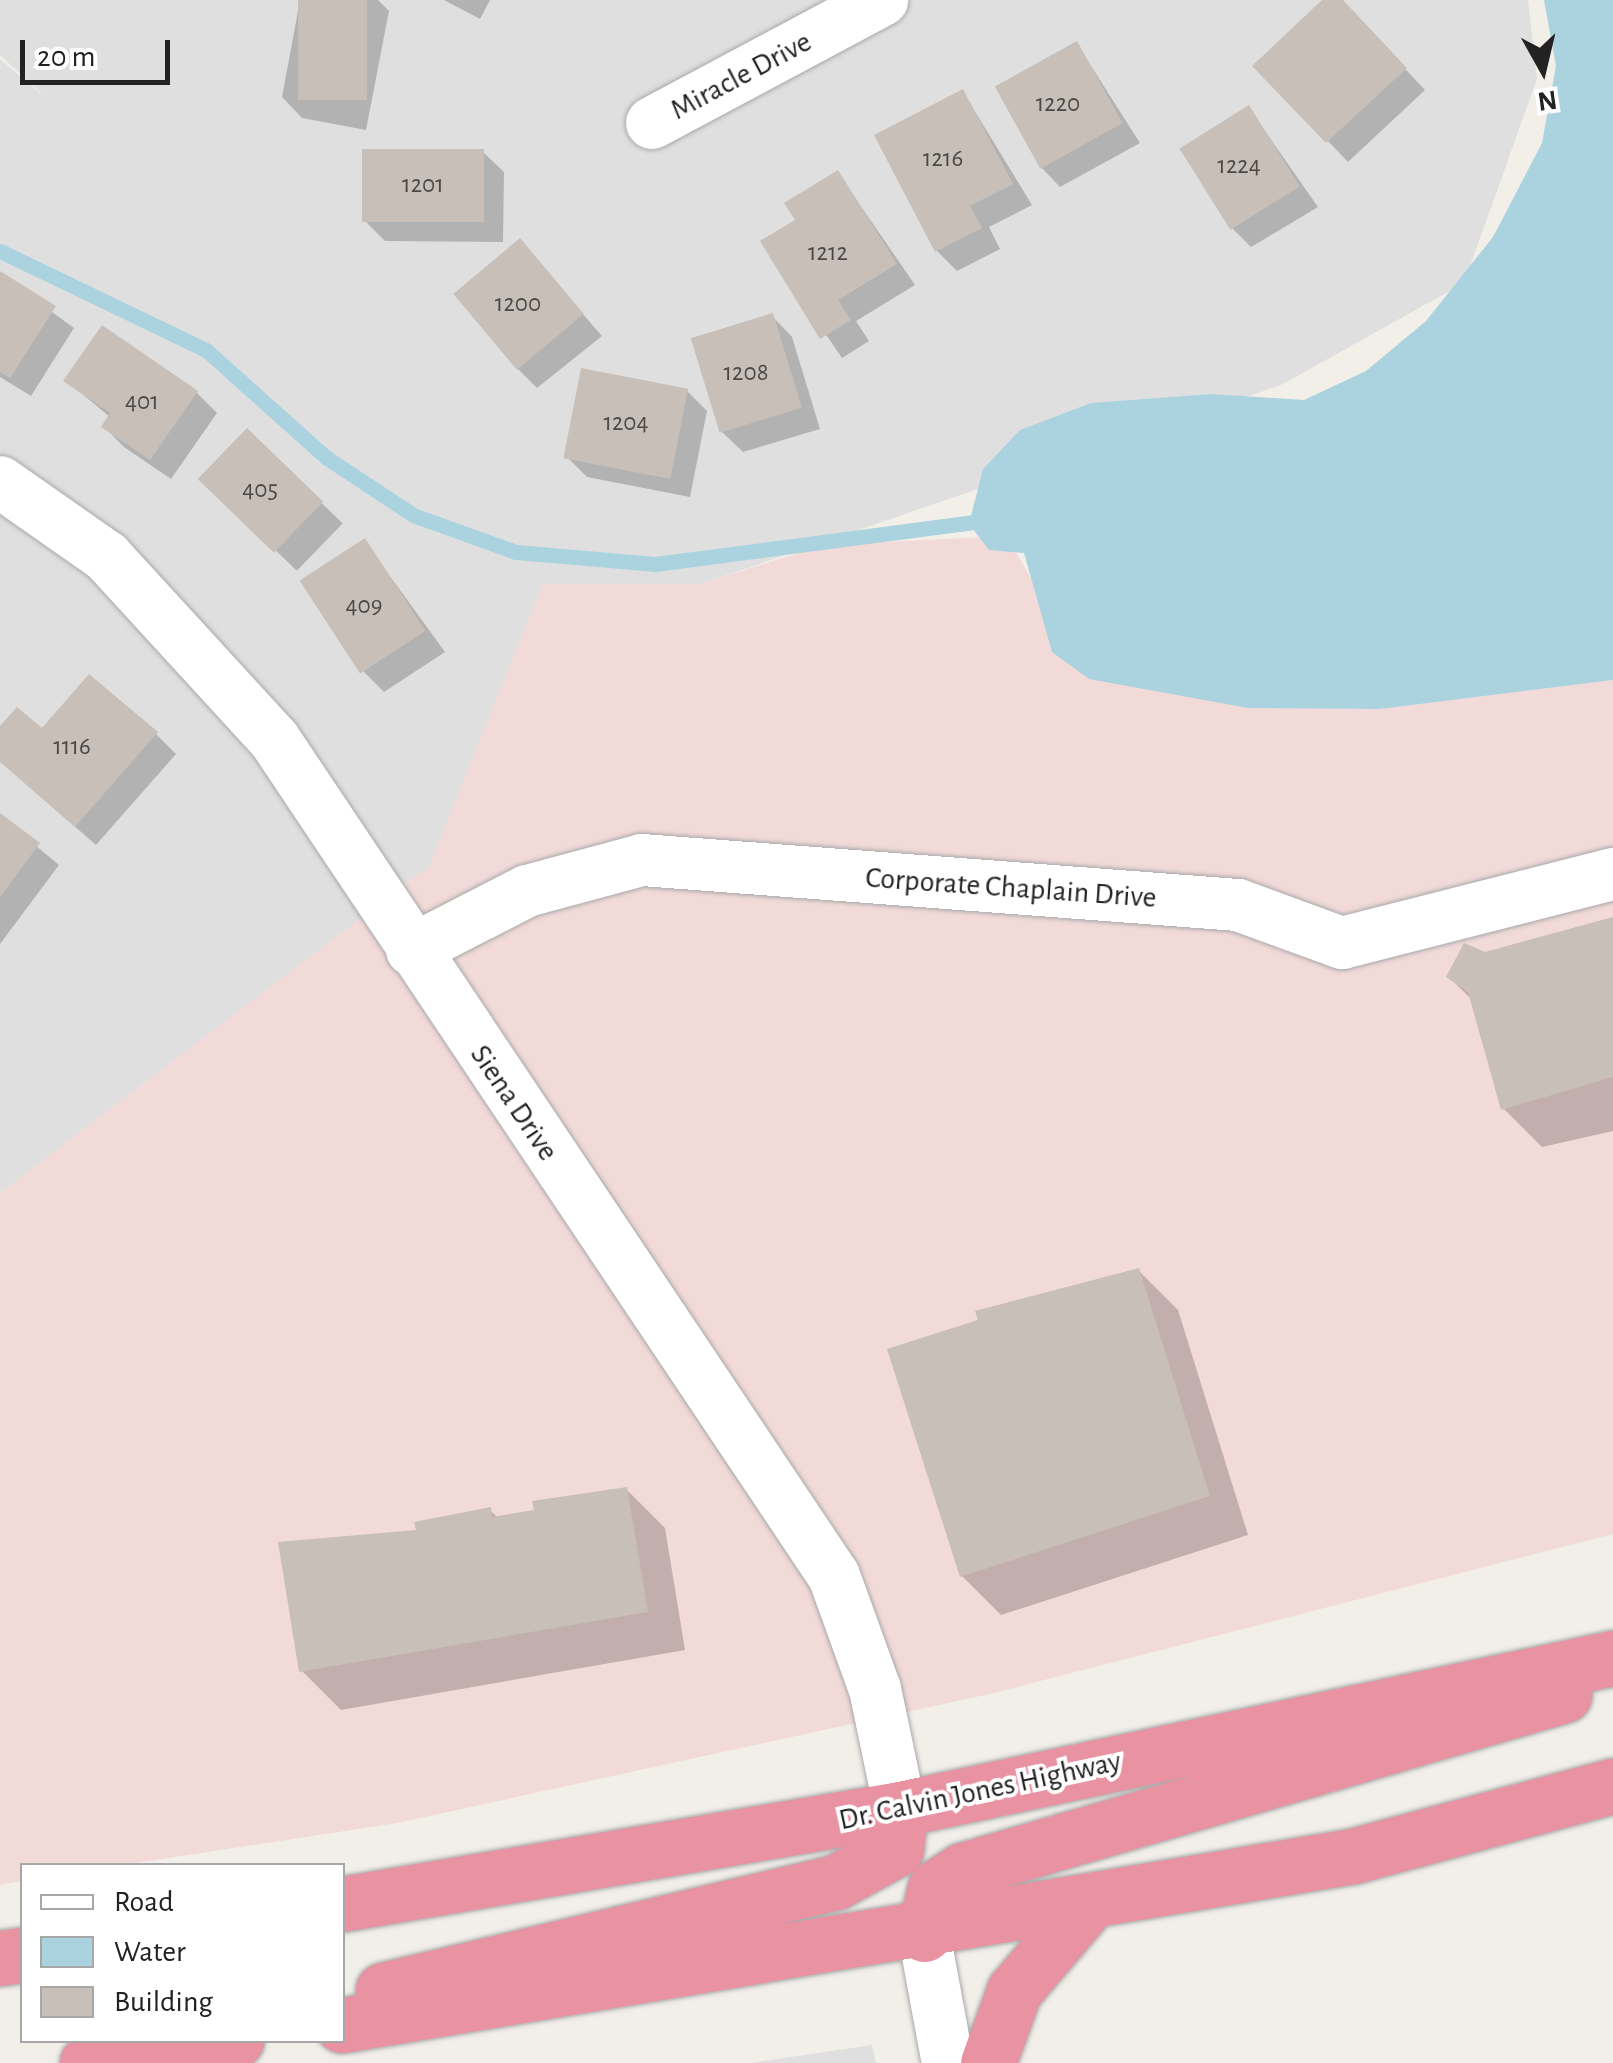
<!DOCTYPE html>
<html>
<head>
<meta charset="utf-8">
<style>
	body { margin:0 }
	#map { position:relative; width:1613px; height:2063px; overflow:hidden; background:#f2efe9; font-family:"Alegreya Sans",sans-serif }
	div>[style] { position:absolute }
	.residential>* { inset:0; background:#e0dfdf }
	.commercial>* { inset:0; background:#f2dad9 }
	.water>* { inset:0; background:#aad3df }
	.shadow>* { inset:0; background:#0003; transform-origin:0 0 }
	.stream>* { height:15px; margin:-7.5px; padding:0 7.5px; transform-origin:7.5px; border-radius:7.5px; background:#aad3df }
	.building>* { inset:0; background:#c7bfb8; transform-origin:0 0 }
	.roads { filter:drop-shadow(0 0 2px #a9a9a9) drop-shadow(0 0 2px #a9a9a9) }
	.minor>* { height:52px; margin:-26px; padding:0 26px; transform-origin:26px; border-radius:26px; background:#fff }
	.highway>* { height:55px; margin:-27.5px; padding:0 27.5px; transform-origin:27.5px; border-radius:27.5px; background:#e892a2 }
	span { translate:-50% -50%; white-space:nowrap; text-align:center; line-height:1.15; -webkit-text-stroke:8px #fff; paint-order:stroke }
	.number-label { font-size:25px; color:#4b4948 }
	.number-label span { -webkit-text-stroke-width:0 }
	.street-label { font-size:30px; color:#222 }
	.legend { position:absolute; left:20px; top:1863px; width:325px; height:180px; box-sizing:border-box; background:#fff; border:2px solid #a7a7a7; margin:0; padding:12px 18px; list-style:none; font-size:30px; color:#222 }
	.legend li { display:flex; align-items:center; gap:20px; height:50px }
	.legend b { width:50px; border:2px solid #a7a7a7 }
	.north { position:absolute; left:1493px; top:20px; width:100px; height:100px; -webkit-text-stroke:8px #fff; paint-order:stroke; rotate:172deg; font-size:28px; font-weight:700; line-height:40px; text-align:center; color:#222 }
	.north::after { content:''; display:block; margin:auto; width:35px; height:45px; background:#222; clip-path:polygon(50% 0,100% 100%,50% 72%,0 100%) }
	.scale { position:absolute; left:20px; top:40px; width:150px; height:45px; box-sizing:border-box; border:5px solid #222; border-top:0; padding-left:12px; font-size:30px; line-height:35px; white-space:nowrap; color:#222; -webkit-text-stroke:8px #fff; paint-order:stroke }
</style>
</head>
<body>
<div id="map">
	<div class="residential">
		<div style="clip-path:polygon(0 0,1528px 0,1537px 79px,1464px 283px,1281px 385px,701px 584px,543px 584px,430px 866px,0 1193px,0 59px,47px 99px,0 55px)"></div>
		<div style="clip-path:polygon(872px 2045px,876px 2063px,751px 2063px)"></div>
	</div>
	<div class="commercial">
		<div style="clip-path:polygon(1006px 536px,1044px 600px,1248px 708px,1380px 709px,1613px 680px,1613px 1534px,994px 1693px,397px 1823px,123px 1865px,22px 1866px,22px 1881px,0 1885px,0 1193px,429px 866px,543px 584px,701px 584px,823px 545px)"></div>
	</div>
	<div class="water">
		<div style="clip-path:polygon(1544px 0,1613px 0,1613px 680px,1380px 709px,1248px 708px,1089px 679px,1052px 652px,1024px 553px,989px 550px,969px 524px,983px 469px,1020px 430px,1091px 403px,1211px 394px,1304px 400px,1366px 371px,1426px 321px,1493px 237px,1542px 143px,1556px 66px)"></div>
	</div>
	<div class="shadow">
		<div style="clip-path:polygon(300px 0,378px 0,389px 11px,366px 130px,302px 118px,282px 97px)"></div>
		<div style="clip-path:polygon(444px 0,490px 0,480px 19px)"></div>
		<div style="clip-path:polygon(1326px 0,1340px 0,1425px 90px,1348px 162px,1256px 66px)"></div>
		<div style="clip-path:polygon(1077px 44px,1140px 143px,1060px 187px,1040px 166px)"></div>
		<div style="clip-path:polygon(963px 92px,1032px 205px,989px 227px,1000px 249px,957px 271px,937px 251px)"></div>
		<div style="clip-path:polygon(1249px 108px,1318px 207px,1251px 247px,1231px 227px)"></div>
		<div style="clip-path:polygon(483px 152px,504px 172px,503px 242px,385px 241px,365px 221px)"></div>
		<div style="clip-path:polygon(838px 173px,915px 285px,856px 321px,869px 341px,842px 358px,763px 242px,798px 220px)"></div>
		<div style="clip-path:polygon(520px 242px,602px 336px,537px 388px,517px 368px)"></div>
		<div style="clip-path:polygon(0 274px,74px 328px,31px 396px,0 377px)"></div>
		<div style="clip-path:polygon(772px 316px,792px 337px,820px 429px,743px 452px,722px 432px)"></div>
		<div style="clip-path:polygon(67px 381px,197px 393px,217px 413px,171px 479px,124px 447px,104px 427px,110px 417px)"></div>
		<div style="clip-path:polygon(687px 391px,707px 411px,690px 497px,587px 477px,567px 457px)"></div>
		<div style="left:247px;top:431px;width:133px;height:66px;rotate:44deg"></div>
		<div style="clip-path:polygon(365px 542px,445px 652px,384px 692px,364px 672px)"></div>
		<div style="clip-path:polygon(0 730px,156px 734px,176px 754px,96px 845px,0 761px)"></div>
		<div style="clip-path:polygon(0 816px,59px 865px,0 944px)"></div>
		<div style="clip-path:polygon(1613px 920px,1613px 1131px,1542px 1147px,1503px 1108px,1473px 1001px,1449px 977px,1484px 955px)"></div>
		<div style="clip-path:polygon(1139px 1271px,1178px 1310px,1248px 1535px,1001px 1615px,962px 1576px,978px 1313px)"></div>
		<div style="clip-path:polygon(626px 1489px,665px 1528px,685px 1650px,341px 1710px,302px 1671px,419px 1532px,490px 1510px,499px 1519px)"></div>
	</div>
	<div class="stream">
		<div style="left:0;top:251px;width:229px;rotate:25.7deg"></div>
		<div style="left:206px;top:350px;width:162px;rotate:41.8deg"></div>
		<div style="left:327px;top:458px;width:103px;rotate:33.5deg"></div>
		<div style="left:413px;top:515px;width:109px;rotate:19.8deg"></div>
		<div style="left:516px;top:552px;width:140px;rotate:4.9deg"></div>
		<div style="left:655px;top:564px;width:335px;rotate:-7.5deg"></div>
	</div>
	<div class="building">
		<div style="left:298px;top:0;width:69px;height:100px"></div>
		<div style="clip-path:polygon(1322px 0,1343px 0,1407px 68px,1326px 143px,1252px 66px)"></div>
		<div style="left:1077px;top:41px;width:94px;height:94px;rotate:61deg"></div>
		<div style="clip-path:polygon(963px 89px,1013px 184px,970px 206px,982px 228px,935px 252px,874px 135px)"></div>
		<div style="left:1249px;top:105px;width:96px;height:82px;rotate:58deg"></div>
		<div style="left:362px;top:149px;width:122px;height:73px"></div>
		<div style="clip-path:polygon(838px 170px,897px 264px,838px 300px,851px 320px,820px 339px,760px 241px,795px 220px,784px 203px)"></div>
		<div style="left:520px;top:238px;width:99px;height:87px;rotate:50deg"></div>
		<div style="clip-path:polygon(0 271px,56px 306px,10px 378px,0 372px)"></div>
		<div style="left:773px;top:313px;width:99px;height:86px;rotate:73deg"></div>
		<div style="clip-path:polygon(102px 325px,198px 391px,150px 460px,101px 427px,110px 413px,63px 381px)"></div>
		<div style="left:581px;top:368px;width:109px;height:92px;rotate:11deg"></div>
		<div style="left:247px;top:428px;width:106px;height:71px;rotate:44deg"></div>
		<div style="left:365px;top:538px;width:111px;height:78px;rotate:57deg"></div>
		<div style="clip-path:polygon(89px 674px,158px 732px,75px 827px,0 762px,0 726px,17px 707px,42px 728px)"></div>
		<div style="clip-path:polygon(0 813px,40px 843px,0 897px)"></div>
		<div style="clip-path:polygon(1613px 917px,1613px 1077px,1501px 1110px,1468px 992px,1446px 977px,1464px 943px,1485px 952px)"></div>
		<div style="clip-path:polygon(1139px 1268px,1210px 1496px,960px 1577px,887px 1349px,978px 1320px,975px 1311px)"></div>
		<div style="clip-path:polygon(627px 1487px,648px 1612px,299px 1672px,278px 1542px,416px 1530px,414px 1522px,491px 1507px,492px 1517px,534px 1510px,532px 1501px)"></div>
	</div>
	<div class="roads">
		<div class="minor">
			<div style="left:652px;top:123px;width:261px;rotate:-28.1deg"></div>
			<div style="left:0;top:482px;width:131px;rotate:35deg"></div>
			<div style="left:107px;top:557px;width:247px;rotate:47.5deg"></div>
			<div style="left:274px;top:739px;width:1007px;rotate:56.22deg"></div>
			<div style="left:834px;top:1576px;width:120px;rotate:70.1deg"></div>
			<div style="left:875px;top:1689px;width:123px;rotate:78.2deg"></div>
			<div style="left:412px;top:950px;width:129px;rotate:-27.2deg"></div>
			<div style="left:527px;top:891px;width:119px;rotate:-15.1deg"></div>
			<div style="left:642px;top:860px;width:598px;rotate:4.32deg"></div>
			<div style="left:1238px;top:905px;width:111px;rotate:20.1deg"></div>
			<div style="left:1342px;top:943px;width:280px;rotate:-14.3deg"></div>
			<div style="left:924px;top:1934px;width:131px;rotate:79.5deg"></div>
		</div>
		<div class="highway">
			<div style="left:342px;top:1904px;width:566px;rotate:-9.66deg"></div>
			<div style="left:900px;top:1809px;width:729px;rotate:-11.96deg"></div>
			<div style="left:924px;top:1934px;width:47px;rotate:-76.6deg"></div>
			<div style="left:935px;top:1888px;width:33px;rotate:-33deg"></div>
			<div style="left:963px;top:1870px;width:626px;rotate:-16.23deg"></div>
			<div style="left:0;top:1958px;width:22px;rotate:-8deg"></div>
			<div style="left:383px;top:1990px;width:466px;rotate:-13.4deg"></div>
			<div style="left:836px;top:1882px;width:68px;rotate:-28.8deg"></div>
			<div style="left:896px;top:1849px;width:40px;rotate:-84.3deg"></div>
			<div style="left:342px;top:2025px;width:1025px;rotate:-9.49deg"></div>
			<div style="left:1353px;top:1856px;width:269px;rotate:-15.1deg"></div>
			<div style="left:87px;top:2063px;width:151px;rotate:-8.8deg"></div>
			<div style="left:988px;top:2063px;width:77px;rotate:-70.1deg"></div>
			<div style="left:1014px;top:1991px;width:114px;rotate:-49.6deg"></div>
		</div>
	</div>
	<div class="number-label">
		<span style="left:1058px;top:104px">1220</span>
		<span style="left:943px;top:159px">1216</span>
		<span style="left:1239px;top:166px">1224</span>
		<span style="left:423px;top:185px">1201</span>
		<span style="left:828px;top:253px">1212</span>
		<span style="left:518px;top:304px">1200</span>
		<span style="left:746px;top:373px">1208</span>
		<span style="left:142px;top:402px">401</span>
		<span style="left:626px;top:423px">1204</span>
		<span style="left:260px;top:490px">405</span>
		<span style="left:364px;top:606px">409</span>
		<span style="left:72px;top:747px">1116</span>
	</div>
	<div class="street-label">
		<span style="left:741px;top:76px;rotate:-28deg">Miracle Drive</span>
		<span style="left:1011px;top:888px;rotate:4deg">Corporate Chaplain Drive</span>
		<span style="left:514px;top:1103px;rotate:56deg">Siena Drive</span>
		<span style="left:980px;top:1791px;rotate:-12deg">Dr. Calvin Jones Highway</span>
	</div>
	<ul class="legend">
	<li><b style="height:12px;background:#fff"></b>Road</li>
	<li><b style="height:28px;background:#aad3df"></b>Water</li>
	<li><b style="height:28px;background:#c7bfb8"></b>Building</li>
	</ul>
	<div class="north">N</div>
	<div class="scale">20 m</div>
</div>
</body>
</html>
